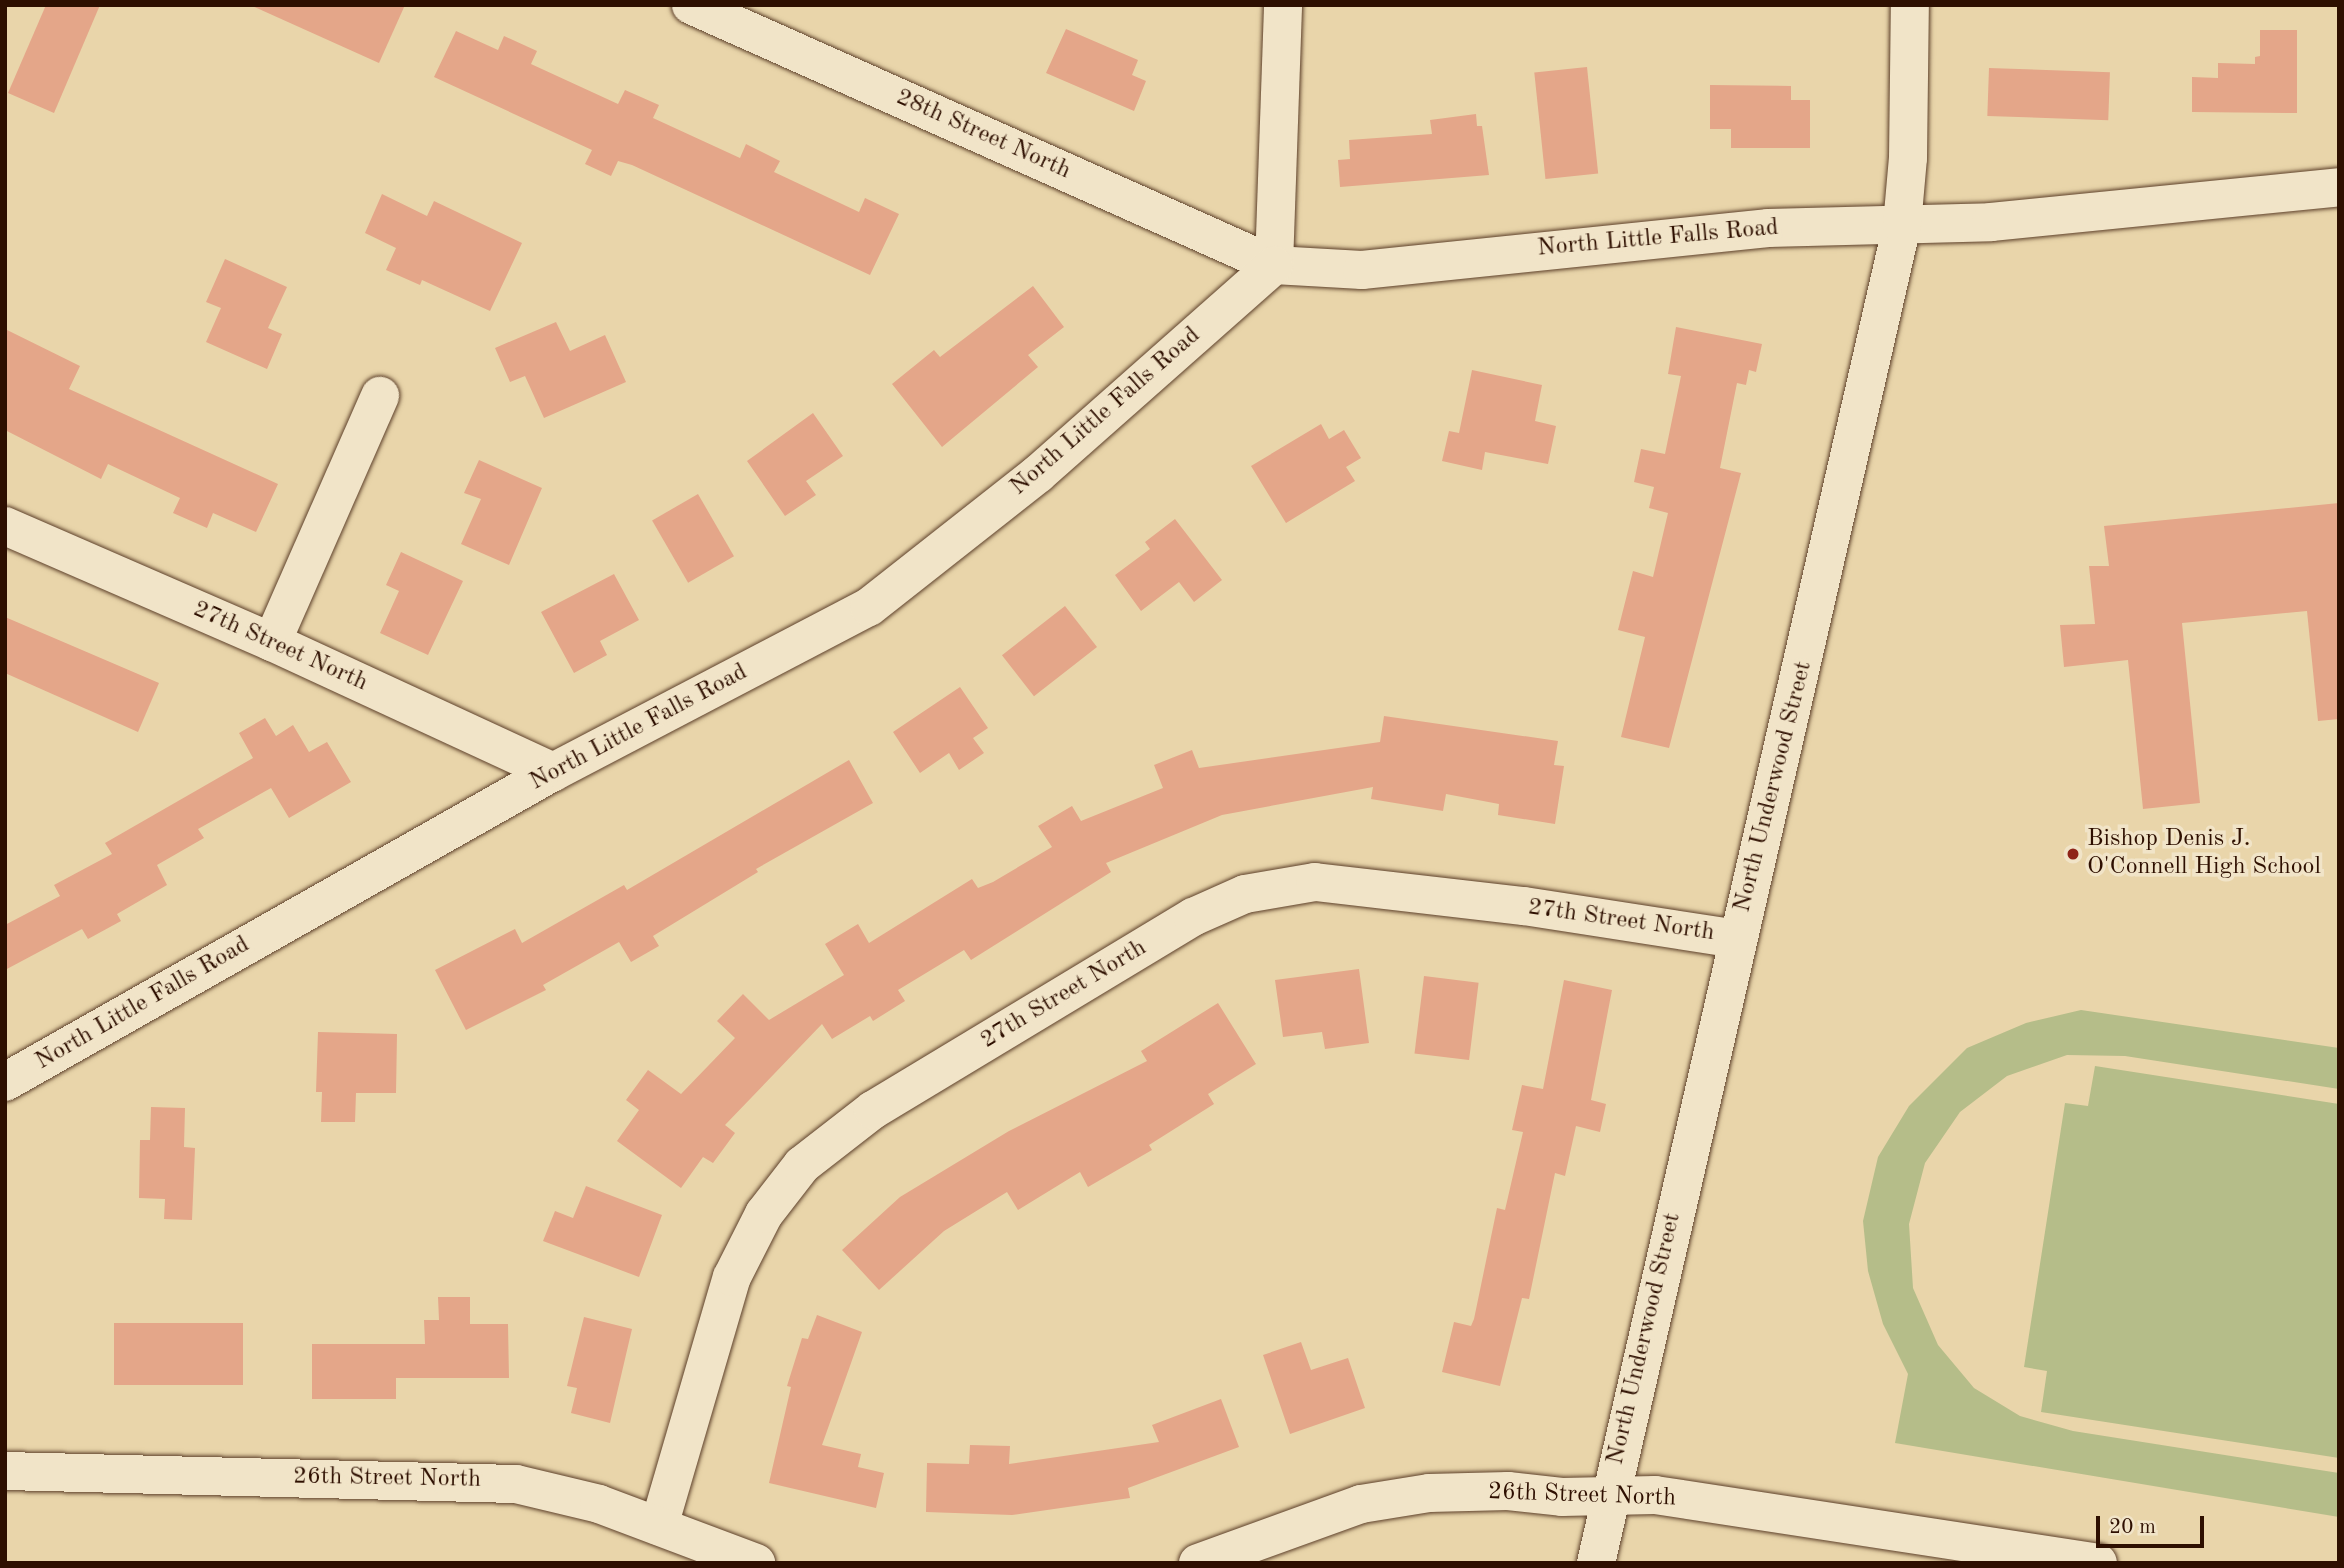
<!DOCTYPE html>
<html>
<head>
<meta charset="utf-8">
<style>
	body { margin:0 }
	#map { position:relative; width:2344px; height:1568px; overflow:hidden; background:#e9d5aa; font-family:"Old Standard TT",serif }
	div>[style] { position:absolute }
	.green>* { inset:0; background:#b5bd89 }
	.building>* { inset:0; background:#e4a689; transform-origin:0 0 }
	.roads { filter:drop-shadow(0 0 2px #5d402a) drop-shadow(0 0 2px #5d402a) }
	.street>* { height:38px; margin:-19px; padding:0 19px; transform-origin:19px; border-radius:19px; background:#f1e4c8 }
	.secondary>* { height:38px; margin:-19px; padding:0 19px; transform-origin:19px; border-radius:19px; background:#f1e4c8 }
	.dots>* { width:19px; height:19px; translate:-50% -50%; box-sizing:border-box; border:4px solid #f1e4c8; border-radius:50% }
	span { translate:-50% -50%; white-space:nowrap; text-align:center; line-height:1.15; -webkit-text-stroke:7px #f1e4c8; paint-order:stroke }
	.street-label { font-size:24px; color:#2e0f00 }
	.poi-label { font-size:24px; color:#2e0f00 }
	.left { translate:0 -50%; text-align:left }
	.frame { position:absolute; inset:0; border:7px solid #2e0f00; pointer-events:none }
	.scale { position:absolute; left:2096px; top:1516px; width:108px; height:32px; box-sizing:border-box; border:4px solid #2e0f00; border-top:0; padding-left:9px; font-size:21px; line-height:24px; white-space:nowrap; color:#2e0f00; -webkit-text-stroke:5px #f1e4c8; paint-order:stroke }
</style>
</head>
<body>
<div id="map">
	<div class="green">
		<div style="clip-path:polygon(2081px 1010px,2339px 1048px,2339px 1089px,2125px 1056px,2067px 1055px,2007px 1076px,1960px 1112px,1925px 1163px,1909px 1224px,1913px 1288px,1938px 1345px,1974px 1388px,2020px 1416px,2073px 1431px,2339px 1473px,2339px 1517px,1895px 1443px,1908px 1374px,1883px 1324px,1868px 1271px,1863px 1221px,1878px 1157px,1909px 1106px,1967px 1048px,2026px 1023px)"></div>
		<div style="clip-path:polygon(2095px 1066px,2339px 1104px,2339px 1458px,2041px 1412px,2047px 1371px,2024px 1367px,2065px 1103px,2088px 1106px)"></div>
	</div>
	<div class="building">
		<div style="clip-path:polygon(46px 5px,100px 5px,54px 113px,8px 93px)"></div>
		<div style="clip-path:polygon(250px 5px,405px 5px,379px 63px)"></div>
		<div style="clip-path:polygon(1066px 29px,1138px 60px,1132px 75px,1146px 81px,1134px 111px,1046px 73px)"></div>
		<div style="clip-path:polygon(2260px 30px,2297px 30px,2297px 113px,2192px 112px,2192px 77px,2218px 78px,2218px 63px,2255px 64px,2255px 57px,2260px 56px)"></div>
		<div style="clip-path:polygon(456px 31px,498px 50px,504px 36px,537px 51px,531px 64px,618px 104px,625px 90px,659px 105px,653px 118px,740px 158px,746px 144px,780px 161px,774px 172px,859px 212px,865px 198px,899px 214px,870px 275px,632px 165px,618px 161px,611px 176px,585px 164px,592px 150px,434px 77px)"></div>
		<div style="left:1587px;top:67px;width:107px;height:53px;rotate:84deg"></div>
		<div style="left:1989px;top:68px;width:121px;height:48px;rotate:2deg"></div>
		<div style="clip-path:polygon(1710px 85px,1791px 86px,1791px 100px,1810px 100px,1810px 148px,1731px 148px,1731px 129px,1710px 129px)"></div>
		<div style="clip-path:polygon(1476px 114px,1477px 126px,1482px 126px,1489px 175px,1340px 187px,1338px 160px,1350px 159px,1349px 140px,1432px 134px,1430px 120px)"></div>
		<div style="clip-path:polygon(382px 194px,427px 216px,434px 201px,522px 243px,490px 311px,422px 280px,420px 285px,386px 270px,396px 248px,365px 233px)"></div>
		<div style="clip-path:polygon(225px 259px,287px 287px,268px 328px,282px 334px,267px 369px,206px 342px,221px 308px,206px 302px)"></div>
		<div style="clip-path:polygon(1033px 286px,1064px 327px,1028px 355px,1038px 367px,942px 447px,892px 384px,934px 350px,940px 357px)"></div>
		<div style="clip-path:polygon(556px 322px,570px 351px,605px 335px,626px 382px,544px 418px,525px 376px,510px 382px,495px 348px)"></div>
		<div style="clip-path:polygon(1676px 327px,1762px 344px,1756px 372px,1749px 370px,1746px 385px,1737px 383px,1720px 468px,1741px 473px,1669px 748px,1621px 737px,1645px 637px,1618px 630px,1633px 571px,1653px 577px,1668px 513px,1649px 508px,1654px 487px,1634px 482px,1641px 449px,1665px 454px,1681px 376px,1668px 374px)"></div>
		<div style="clip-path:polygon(5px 329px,80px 366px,69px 389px,278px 484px,256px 532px,213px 513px,207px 528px,173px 513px,180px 498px,108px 464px,101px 479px,5px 430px)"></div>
		<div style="clip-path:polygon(1472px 370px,1542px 385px,1535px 421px,1556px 426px,1548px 464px,1485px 452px,1482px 470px,1442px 461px,1449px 431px,1459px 433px)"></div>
		<div style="clip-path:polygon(813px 413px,843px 456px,806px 481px,816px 495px,785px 516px,747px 461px)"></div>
		<div style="clip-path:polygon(1321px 424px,1329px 439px,1344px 430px,1361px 458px,1346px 467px,1355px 481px,1286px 523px,1251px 466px)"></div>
		<div style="clip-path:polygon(479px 460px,542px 488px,509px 565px,461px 544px,481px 499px,464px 493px)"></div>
		<div style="left:698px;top:494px;width:72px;height:53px;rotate:60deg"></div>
		<div style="clip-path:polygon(2339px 503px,2339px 719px,2318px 721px,2307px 611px,2182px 623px,2200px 803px,2143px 809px,2128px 660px,2064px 667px,2060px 625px,2095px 624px,2089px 566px,2109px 566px,2104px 526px)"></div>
		<div style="clip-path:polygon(1175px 519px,1222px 580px,1194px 602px,1179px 582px,1141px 611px,1115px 575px,1150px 549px,1145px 542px)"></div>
		<div style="clip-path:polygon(401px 552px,463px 581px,428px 655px,380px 633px,399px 591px,386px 585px)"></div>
		<div style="clip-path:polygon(614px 574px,639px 620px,600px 641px,607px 655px,574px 673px,541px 612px)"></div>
		<div style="left:1065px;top:606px;width:52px;height:80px;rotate:52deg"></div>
		<div style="clip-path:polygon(5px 617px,159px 683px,138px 732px,5px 673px)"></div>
		<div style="clip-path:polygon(960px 687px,988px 728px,973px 738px,984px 753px,959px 770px,949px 753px,920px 773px,893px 732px)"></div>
		<div style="clip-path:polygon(1384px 716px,1558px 741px,1554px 765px,1564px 766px,1555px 824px,1498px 815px,1499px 804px,1446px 794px,1443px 811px,1371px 799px,1373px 787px,1222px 815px,1106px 863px,1111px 872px,971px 960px,964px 950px,898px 990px,905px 1001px,873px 1021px,870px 1016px,832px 1039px,822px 1024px,725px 1125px,735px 1133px,713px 1163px,703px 1157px,681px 1188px,617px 1141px,639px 1110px,626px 1100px,648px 1070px,681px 1094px,735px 1038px,717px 1021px,743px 994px,769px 1020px,844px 975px,825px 944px,858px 924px,869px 943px,972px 879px,978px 888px,993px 882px,1052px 847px,1038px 826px,1072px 806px,1081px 821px,1163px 788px,1154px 765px,1192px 750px,1199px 768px,1380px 742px)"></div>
		<div style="clip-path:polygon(265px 718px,276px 736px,293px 725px,309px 752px,327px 742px,351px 782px,289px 818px,271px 788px,198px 829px,204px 838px,157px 865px,167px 885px,117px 914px,121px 921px,88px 939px,82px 929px,5px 970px,5px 925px,60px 896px,54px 885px,112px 854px,105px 843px,253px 758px,239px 733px)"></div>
		<div style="clip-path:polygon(849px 760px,873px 803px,756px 869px,758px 872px,653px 936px,659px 946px,631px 962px,619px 942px,543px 985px,546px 990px,466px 1030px,435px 970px,515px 929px,522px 943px,624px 885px,627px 890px)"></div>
		<div style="clip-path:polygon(1359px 969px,1369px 1043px,1325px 1049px,1322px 1032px,1283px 1037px,1275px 980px)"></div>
		<div style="left:1424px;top:976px;width:55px;height:78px;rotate:7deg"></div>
		<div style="clip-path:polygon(1564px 980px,1612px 990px,1591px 1100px,1606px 1104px,1600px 1132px,1576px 1126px,1565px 1176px,1555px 1173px,1529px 1299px,1522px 1298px,1500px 1386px,1442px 1372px,1454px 1322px,1471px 1326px,1474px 1319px,1497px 1208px,1505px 1210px,1523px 1132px,1512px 1130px,1522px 1085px,1543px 1089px)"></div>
		<div style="clip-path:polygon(1218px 1003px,1256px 1064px,1208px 1094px,1214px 1104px,1149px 1145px,1152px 1150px,1088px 1187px,1080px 1172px,1018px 1210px,1007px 1192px,944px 1231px,879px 1290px,842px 1250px,900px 1197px,1009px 1131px,1147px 1061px,1141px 1051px)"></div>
		<div style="clip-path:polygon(318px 1032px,397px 1034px,396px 1093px,356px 1093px,355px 1122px,321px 1122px,322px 1092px,316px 1092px)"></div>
		<div style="clip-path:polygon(151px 1107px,185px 1108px,184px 1147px,195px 1148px,192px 1220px,164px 1219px,165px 1199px,139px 1198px,140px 1140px,150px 1140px)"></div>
		<div style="clip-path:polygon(586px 1186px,662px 1215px,639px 1277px,543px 1241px,555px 1211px,573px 1218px)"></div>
		<div style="clip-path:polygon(438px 1297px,470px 1297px,470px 1324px,508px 1324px,509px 1378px,396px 1378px,396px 1399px,312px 1399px,312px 1344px,425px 1344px,424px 1320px,439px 1320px)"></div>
		<div style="clip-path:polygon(817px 1315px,862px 1332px,822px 1445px,861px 1454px,858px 1467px,884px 1473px,876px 1508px,769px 1483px,791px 1387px,787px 1386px,802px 1338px,808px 1339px)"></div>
		<div style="clip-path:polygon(584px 1317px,632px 1329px,610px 1423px,571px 1413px,577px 1388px,567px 1386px)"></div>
		<div style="left:114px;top:1323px;width:129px;height:62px"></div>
		<div style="clip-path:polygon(1301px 1342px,1311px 1370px,1348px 1358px,1365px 1408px,1290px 1434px,1263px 1355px)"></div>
		<div style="clip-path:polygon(1221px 1399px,1239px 1447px,1128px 1488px,1130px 1498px,1012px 1515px,926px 1512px,927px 1463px,969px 1464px,970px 1445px,1010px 1446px,1009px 1464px,1159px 1442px,1152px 1425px)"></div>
	</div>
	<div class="roads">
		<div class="street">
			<div style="left:691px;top:5px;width:638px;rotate:24.04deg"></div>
			<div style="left:1274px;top:265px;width:88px;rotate:3.3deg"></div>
			<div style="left:1362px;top:270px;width:408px;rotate:-5.9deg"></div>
			<div style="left:1768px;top:228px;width:223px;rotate:-1.5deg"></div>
			<div style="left:1991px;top:222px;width:350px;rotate:-5.7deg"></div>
			<div style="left:1274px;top:265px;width:260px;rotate:-88deg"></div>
			<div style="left:5px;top:526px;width:291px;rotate:23.5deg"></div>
			<div style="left:272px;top:642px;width:310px;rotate:24.8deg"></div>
			<div style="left:272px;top:642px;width:269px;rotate:-66.3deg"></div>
			<div style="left:5px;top:1082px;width:630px;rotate:-29.5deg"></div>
			<div style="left:553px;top:772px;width:356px;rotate:-27.6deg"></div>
			<div style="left:869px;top:607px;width:215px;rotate:-38.2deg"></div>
			<div style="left:1038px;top:474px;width:315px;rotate:-41.5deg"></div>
			<div style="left:659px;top:1526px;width:259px;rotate:-73.7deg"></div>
			<div style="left:732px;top:1277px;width:71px;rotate:-63.1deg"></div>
			<div style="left:764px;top:1214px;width:62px;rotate:-52.2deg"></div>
			<div style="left:802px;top:1165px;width:90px;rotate:-37.8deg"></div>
			<div style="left:873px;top:1110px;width:374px;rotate:-31.1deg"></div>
			<div style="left:1193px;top:917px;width:57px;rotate:-23.9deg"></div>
			<div style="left:1245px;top:894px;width:71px;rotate:-9.7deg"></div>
			<div style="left:1315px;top:882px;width:210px;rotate:6.6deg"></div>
			<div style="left:1524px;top:906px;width:215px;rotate:8.8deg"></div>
			<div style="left:1596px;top:1563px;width:1373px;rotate:-77.12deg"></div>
			<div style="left:1902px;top:225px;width:67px;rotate:-84.9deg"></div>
			<div style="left:1908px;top:158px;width:153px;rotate:-89.3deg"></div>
		</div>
		<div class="secondary">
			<div style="left:5px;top:1471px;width:511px;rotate:1.46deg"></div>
			<div style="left:516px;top:1484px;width:85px;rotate:13.5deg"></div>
			<div style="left:599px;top:1504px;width:168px;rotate:20.6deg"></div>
			<div style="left:1198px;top:1563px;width:173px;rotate:-19.9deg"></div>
			<div style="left:1361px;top:1504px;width:69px;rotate:-9.2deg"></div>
			<div style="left:1429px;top:1493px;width:79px;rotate:-1.5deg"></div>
			<div style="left:1508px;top:1491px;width:54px;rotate:6.3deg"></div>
			<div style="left:1562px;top:1497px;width:93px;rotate:-1.2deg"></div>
			<div style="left:1655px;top:1495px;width:448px;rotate:8.7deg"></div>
		</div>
	</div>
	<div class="dots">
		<div style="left:2073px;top:854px;background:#8f2418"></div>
	</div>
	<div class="street-label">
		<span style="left:983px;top:135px;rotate:24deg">28th Street North</span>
		<span style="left:1658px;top:239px;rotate:-5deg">North Little Falls Road</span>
		<span style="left:1106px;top:412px;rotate:-41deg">North Little Falls Road</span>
		<span style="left:280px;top:647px;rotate:24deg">27th Street North</span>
		<span style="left:639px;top:728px;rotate:-28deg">North Little Falls Road</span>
		<span style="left:1774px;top:787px;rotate:-76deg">North Underwood Street</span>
		<span style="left:1621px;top:921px;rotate:8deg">27th Street North</span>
		<span style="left:1064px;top:995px;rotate:-31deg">27th Street North</span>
		<span style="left:143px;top:1004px;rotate:-30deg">North Little Falls Road</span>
		<span style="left:1645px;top:1339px;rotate:-77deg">North Underwood Street</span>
		<span style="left:387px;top:1479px;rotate:1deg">26th Street North</span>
		<span style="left:1582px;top:1496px;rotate:2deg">26th Street North</span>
	</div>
	<div class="poi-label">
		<span class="left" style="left:2087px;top:854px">Bishop Denis J.<br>O'Connell High School</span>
	</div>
	<div class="frame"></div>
	<div class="scale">20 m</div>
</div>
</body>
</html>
